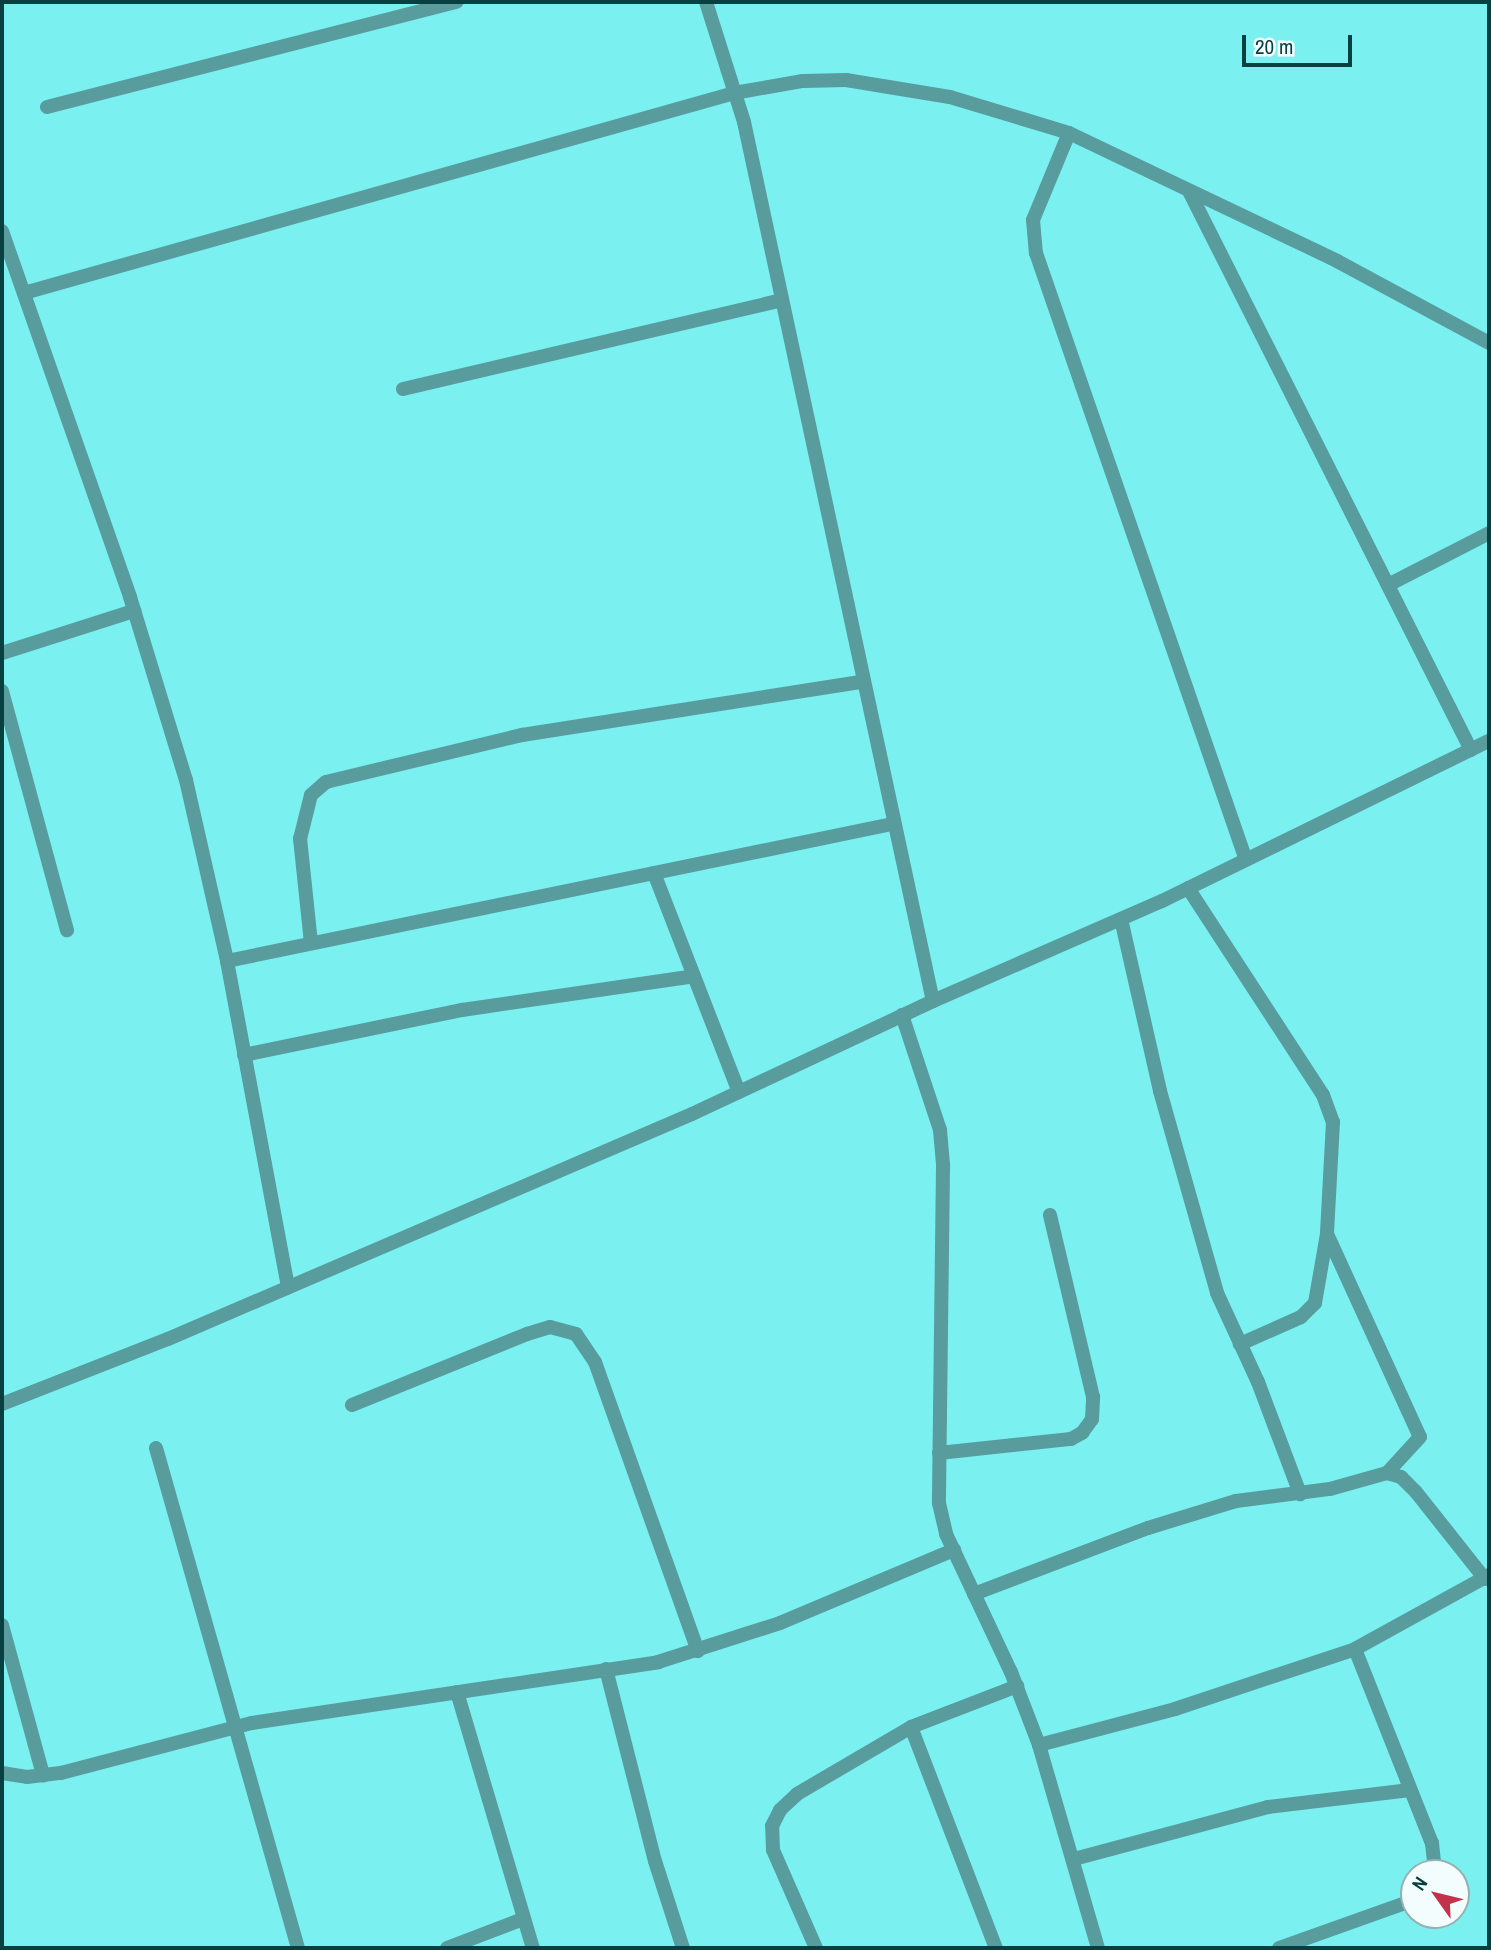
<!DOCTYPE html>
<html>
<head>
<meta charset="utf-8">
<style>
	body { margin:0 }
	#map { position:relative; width:1491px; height:1950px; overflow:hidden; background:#7bf0f1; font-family:"Archivo Narrow",sans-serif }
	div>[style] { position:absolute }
	.minor>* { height:14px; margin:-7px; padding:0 7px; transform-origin:7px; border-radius:7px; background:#589c9d }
	.tertiary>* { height:14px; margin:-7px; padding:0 7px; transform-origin:7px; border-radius:7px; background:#589c9d }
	span { translate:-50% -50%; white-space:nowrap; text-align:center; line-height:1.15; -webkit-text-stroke:6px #f3fdfd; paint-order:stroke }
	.frame { position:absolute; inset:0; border:4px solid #083f40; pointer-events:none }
	.north { position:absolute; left:1400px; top:1859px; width:70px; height:70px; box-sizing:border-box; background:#f3fdfd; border:2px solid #95b1b1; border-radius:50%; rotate:304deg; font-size:19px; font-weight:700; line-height:28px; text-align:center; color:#083f40 }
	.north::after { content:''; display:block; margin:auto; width:24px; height:32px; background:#c2324b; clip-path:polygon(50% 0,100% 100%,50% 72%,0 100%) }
	.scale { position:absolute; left:1242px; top:35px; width:110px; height:32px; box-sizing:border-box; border:4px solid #083f40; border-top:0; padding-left:9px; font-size:21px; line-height:24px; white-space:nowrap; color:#083f40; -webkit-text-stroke:5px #f3fdfd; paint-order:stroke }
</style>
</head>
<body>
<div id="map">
	<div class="minor">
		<div style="left:706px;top:2px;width:126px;rotate:72.4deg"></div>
		<div style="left:744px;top:122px;width:899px;rotate:77.87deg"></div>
		<div style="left:47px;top:107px;width:423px;rotate:-14.4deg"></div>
		<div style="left:1069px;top:133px;width:94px;rotate:112.5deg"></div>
		<div style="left:1033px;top:220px;width:33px;rotate:85deg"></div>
		<div style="left:1036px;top:253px;width:642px;rotate:70.92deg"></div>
		<div style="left:1189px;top:191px;width:626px;rotate:63.23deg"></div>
		<div style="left:2px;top:231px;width:388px;rotate:70.7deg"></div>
		<div style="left:130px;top:597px;width:191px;rotate:73deg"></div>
		<div style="left:186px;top:780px;width:186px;rotate:77.2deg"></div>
		<div style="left:227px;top:961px;width:332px;rotate:79.4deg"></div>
		<div style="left:24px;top:293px;width:738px;rotate:-15.73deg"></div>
		<div style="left:734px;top:93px;width:70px;rotate:-9.9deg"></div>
		<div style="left:803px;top:81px;width:43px;rotate:-1.3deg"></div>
		<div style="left:846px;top:80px;width:105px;rotate:9.3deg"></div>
		<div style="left:950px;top:97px;width:124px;rotate:16.8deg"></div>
		<div style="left:1069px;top:133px;width:297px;rotate:25.5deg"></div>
		<div style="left:1337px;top:261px;width:173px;rotate:28.3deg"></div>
		<div style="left:403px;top:389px;width:389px;rotate:-13.2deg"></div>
		<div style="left:1388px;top:585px;width:114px;rotate:-27.2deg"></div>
		<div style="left:2px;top:653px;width:139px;rotate:-17.7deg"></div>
		<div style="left:2px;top:691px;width:248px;rotate:74.8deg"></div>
		<div style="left:654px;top:873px;width:235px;rotate:68.8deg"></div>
		<div style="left:1188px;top:888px;width:247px;rotate:56.9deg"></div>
		<div style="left:1323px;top:1095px;width:29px;rotate:70deg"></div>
		<div style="left:1333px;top:1122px;width:112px;rotate:93.1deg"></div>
		<div style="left:1327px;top:1234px;width:70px;rotate:99.9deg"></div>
		<div style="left:1315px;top:1303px;width:20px;rotate:135deg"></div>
		<div style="left:1301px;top:1317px;width:67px;rotate:156.1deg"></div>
		<div style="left:1121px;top:919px;width:176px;rotate:77.2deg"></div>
		<div style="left:1160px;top:1091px;width:210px;rotate:74.2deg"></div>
		<div style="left:1217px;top:1293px;width:98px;rotate:65.3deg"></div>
		<div style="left:1258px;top:1382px;width:120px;rotate:69.4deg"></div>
		<div style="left:311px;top:943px;width:105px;rotate:-96deg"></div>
		<div style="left:300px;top:839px;width:45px;rotate:-76deg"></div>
		<div style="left:311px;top:795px;width:20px;rotate:-41deg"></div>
		<div style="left:326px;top:782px;width:202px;rotate:-13.5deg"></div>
		<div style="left:522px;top:735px;width:344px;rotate:-8.9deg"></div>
		<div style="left:227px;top:961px;width:679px;rotate:-11.64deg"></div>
		<div style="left:902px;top:1015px;width:121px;rotate:71.7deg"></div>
		<div style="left:940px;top:1130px;width:37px;rotate:85deg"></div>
		<div style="left:943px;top:1167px;width:336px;rotate:90.7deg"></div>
		<div style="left:939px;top:1503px;width:32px;rotate:77deg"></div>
		<div style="left:946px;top:1534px;width:153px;rotate:64.8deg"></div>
		<div style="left:1011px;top:1672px;width:78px;rotate:69deg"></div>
		<div style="left:1039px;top:1745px;width:211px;rotate:73.8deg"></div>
		<div style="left:244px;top:1055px;width:223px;rotate:-11.7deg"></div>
		<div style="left:462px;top:1010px;width:234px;rotate:-8.3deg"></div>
		<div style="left:1327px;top:1234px;width:223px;rotate:65.4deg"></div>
		<div style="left:1420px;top:1437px;width:49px;rotate:132.5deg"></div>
		<div style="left:352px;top:1405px;width:189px;rotate:-22.1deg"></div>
		<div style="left:527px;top:1334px;width:24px;rotate:-17deg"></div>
		<div style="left:550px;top:1327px;width:27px;rotate:15deg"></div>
		<div style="left:576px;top:1334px;width:34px;rotate:56deg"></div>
		<div style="left:595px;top:1362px;width:307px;rotate:70.4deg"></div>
		<div style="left:156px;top:1448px;width:520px;rotate:74.15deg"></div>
		<div style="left:939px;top:1453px;width:133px;rotate:-6.1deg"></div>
		<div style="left:1071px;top:1439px;width:13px;rotate:-29deg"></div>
		<div style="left:1082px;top:1433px;width:17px;rotate:-54deg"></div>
		<div style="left:1092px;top:1419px;width:22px;rotate:-87deg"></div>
		<div style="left:1093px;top:1397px;width:187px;rotate:-103.3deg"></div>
		<div style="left:974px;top:1594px;width:186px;rotate:-20.8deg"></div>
		<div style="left:1148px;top:1528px;width:92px;rotate:-17.1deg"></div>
		<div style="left:1236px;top:1501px;width:95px;rotate:-7.3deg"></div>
		<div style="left:1330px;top:1489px;width:59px;rotate:-15.7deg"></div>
		<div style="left:1387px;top:1473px;width:15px;rotate:16deg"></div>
		<div style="left:1401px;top:1477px;width:21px;rotate:45deg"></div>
		<div style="left:1416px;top:1492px;width:111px;rotate:51.6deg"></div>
		<div style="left:2px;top:1625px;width:156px;rotate:74.7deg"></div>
		<div style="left:1355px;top:1649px;width:209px;rotate:68.4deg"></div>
		<div style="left:1432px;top:1843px;width:30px;rotate:84deg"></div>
		<div style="left:606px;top:1669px;width:198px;rotate:75.7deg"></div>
		<div style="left:655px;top:1861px;width:91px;rotate:72.2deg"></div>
		<div style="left:457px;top:1692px;width:267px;rotate:73.5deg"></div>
		<div style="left:911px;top:1727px;width:237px;rotate:69deg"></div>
		<div style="left:1039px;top:1745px;width:141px;rotate:-14.8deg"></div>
		<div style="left:1175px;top:1709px;width:190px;rotate:-18.4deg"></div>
		<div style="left:1355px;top:1649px;width:153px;rotate:-28.9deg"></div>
		<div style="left:2px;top:1773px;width:25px;rotate:9deg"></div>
		<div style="left:27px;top:1777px;width:34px;rotate:-7deg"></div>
		<div style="left:61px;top:1773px;width:197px;rotate:-14.7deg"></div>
		<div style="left:252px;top:1723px;width:411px;rotate:-8.5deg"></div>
		<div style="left:658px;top:1662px;width:128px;rotate:-17.7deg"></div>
		<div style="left:780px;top:1623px;width:189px;rotate:-22.8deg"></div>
		<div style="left:1074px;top:1859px;width:201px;rotate:-15deg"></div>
		<div style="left:1268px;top:1807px;width:143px;rotate:-6.8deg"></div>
		<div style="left:447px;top:1948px;width:81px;rotate:-20.9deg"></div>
		<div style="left:816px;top:1948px;width:107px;rotate:-113.7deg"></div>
		<div style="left:773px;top:1850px;width:24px;rotate:-92deg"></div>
		<div style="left:772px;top:1826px;width:18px;rotate:-63deg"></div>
		<div style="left:780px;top:1810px;width:23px;rotate:-43deg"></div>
		<div style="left:797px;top:1794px;width:132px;rotate:-30.4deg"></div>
		<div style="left:911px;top:1727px;width:114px;rotate:-21.1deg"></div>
		<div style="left:1279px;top:1948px;width:143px;rotate:-19.6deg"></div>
	</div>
	<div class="tertiary">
		<div style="left:2px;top:1404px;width:178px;rotate:-21.4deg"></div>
		<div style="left:168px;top:1339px;width:570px;rotate:-23.24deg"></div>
		<div style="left:692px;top:1114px;width:266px;rotate:-25.1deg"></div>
		<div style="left:933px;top:1001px;width:250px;rotate:-23.6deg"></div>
		<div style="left:1162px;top:901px;width:364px;rotate:-26.1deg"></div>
	</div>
	<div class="frame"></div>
	<div class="north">N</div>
	<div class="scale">20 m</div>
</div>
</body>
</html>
